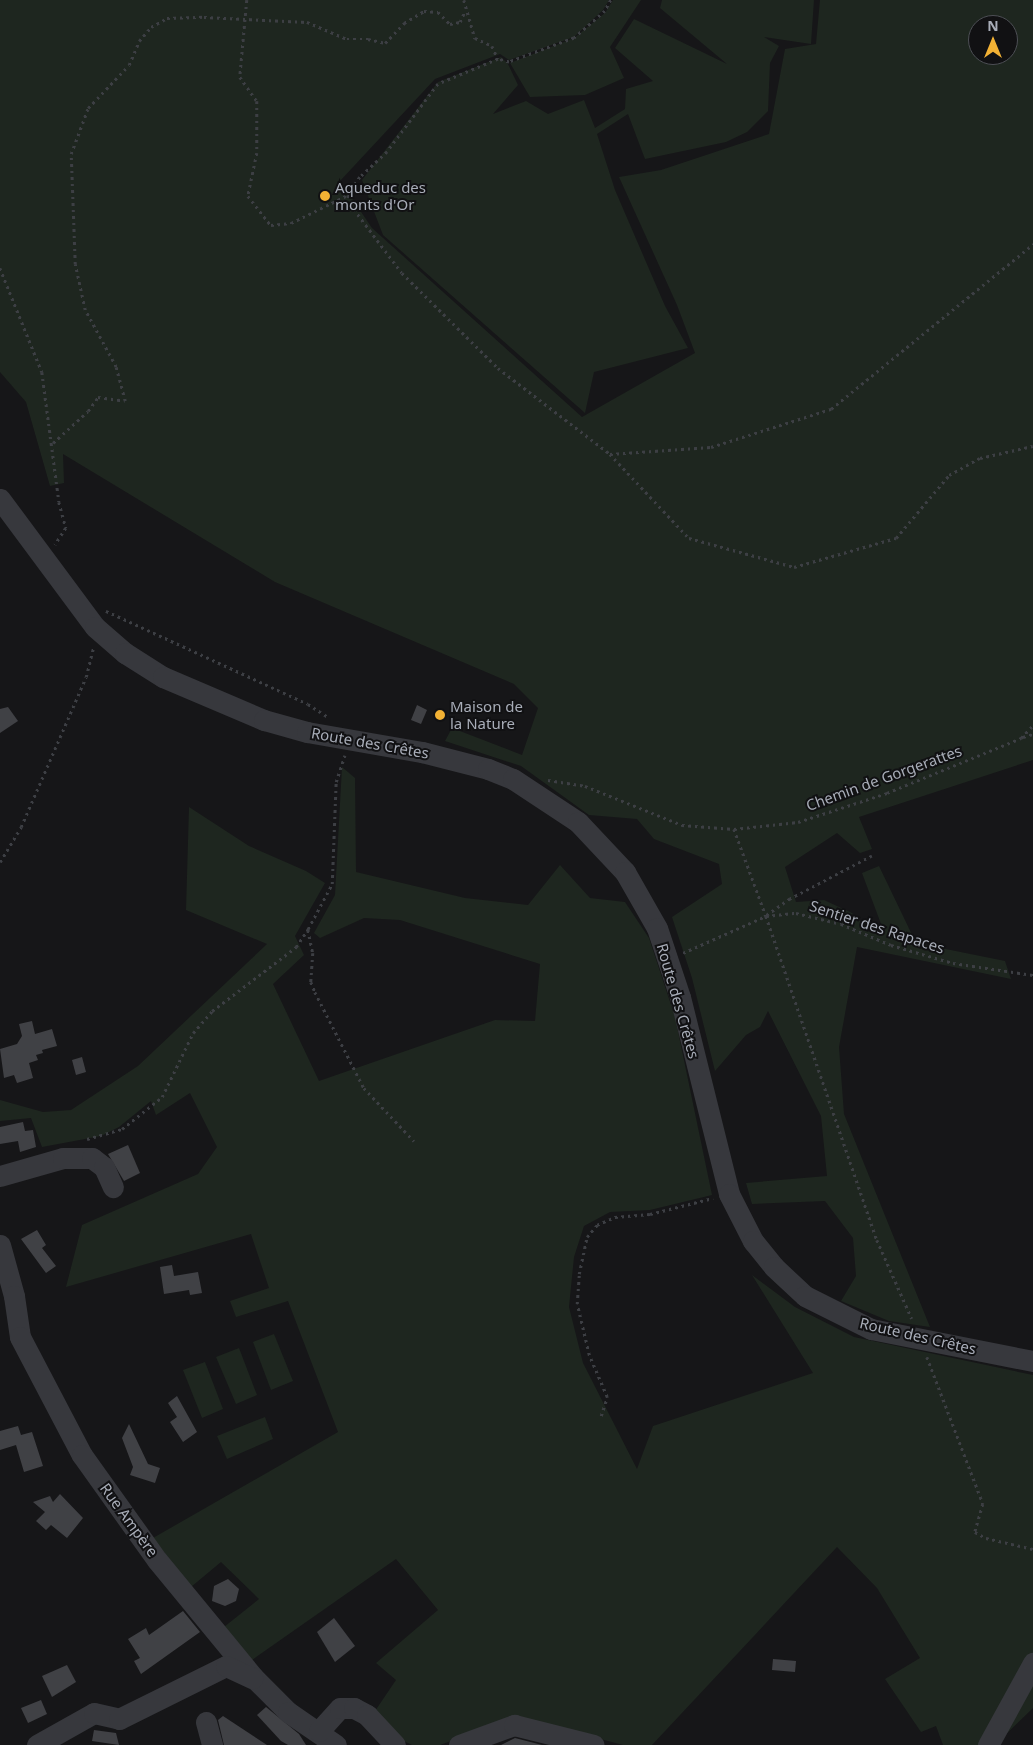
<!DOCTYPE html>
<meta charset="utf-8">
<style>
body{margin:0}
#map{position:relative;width:1033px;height:1745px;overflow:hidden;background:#161618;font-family:"Noto Sans",sans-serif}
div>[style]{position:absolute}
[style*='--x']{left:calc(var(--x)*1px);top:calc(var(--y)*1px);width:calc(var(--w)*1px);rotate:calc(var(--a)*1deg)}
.green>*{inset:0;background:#1e261f}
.building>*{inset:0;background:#404145}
.path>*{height:2.5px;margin-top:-1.25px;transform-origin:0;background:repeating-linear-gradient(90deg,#3d3f44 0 2.5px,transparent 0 6.5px)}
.minor>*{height:21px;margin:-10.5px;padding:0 10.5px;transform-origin:10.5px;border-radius:10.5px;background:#37383d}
.dots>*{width:14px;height:14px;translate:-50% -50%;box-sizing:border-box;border:2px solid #111113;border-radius:50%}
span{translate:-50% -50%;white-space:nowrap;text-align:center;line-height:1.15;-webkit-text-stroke:4px #111113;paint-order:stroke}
.poi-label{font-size:15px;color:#a8adb8}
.left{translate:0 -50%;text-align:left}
.street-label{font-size:15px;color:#a8adb8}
.north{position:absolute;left:968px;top:15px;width:50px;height:50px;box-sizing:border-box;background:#111113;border:1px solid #4d4f55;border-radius:50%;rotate:0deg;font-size:14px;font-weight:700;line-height:20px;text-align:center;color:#a8adb8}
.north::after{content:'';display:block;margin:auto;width:18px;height:22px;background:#f2b134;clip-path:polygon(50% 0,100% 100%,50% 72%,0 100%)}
</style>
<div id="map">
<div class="green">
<div style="clip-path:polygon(evenodd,0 0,609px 0,603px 10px,574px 37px,509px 60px,500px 54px,435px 79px,340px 181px,372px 228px,582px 417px,695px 353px,677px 305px,619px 177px,661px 170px,769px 134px,785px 49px,816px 44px,820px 0,1033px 0,1033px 760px,859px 817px,872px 849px,860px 853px,837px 833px,785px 867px,796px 902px,824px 900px,852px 913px,867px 928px,881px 924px,862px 873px,879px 866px,916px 943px,1005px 961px,1011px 979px,857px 947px,839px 1047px,844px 1114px,930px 1327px,889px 1321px,841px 1301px,856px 1276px,853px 1238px,825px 1201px,752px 1204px,746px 1183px,827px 1176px,821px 1116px,768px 1011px,760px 1027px,746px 1035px,715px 1071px,692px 978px,672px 917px,722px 884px,719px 864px,654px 839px,637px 819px,589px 815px,521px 766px,445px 741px,452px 728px,522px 755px,538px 708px,514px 684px,275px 582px,63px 454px,64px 483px,50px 486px,26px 402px,0 372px,0 0,978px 25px,1008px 25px,1008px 55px,978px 55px,978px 25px)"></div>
<div style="clip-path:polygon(613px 0,641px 0,610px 47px,624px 78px,585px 95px,530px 97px,510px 63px,574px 38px,605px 13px)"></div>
<div style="clip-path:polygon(662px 0,814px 0,811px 44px,764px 37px,779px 46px,770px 63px,768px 111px,747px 132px,726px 142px,645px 159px,628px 114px,597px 134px,615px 190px,665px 306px,688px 348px,594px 372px,585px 413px,383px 235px,362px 180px,438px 82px,501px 57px,508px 64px,518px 85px,493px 114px,526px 101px,548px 114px,584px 100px,595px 128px,625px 109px,626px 89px,653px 81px,615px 48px,634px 19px,727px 64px,660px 8px)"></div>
<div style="clip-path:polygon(342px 767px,355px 778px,356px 872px,465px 898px,528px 905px,560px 865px,590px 898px,625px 902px,649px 938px,675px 1017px,712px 1195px,650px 1210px,610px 1212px,584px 1226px,574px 1257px,569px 1307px,583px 1363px,637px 1469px,653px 1426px,813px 1373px,752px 1275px,795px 1307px,854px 1337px,1033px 1375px,1033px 1708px,995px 1745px,943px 1745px,936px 1726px,921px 1732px,885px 1679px,920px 1658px,877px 1588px,837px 1547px,652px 1745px,623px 1745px,518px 1717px,440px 1745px,412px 1745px,392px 1735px,375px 1711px,396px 1680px,376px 1663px,438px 1610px,396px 1559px,252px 1660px,224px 1627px,259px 1599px,221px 1562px,191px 1587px,153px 1538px,338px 1432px,288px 1301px,236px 1317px,230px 1301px,269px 1288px,251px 1234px,66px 1287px,82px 1225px,198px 1174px,217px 1147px,190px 1093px,156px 1115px,151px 1101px,119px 1127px,101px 1136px,42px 1147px,31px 1118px,0 1121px,0 1100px,43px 1112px,71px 1110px,138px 1066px,267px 944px,186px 910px,189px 807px,249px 846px,306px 871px,325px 883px,295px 936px,304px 955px,273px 984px,319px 1081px,495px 1020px,535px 1021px,540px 964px,400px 920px,364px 918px,320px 938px,314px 933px,335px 895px)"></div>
<div style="clip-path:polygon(274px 1334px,293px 1381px,271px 1390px,253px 1342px)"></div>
<div style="clip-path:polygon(239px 1348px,257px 1395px,236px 1404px,216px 1357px)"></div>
<div style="clip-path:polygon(205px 1362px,223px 1409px,202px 1418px,183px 1370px)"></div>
<div style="clip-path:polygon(265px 1417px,273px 1439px,227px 1459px,217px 1436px)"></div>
</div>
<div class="building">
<div style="clip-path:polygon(417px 705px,427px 710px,421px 724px,411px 720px)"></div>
<div style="clip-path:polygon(8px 707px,18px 721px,0 733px,0 709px)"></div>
<div style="clip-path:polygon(32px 1021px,35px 1034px,52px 1029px,57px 1046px,42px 1050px,43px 1053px,36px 1055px,38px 1060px,29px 1063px,33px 1078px,17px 1083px,14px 1075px,4px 1078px,0 1049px,17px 1044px,22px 1036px,19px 1024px)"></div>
<div style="clip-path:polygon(82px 1057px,86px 1072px,76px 1075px,72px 1060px)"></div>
<div style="clip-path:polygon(23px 1122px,25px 1131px,33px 1130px,36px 1147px,20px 1152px,18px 1141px,0 1144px,0 1127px)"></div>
<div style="clip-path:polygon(128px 1145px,140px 1173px,124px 1181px,108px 1154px)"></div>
<div style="clip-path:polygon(37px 1230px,46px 1245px,42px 1248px,56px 1266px,46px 1273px,21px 1239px)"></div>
<div style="clip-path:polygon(172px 1265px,174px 1276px,198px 1272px,202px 1293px,190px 1295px,189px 1290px,164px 1294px,160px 1267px)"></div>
<div style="clip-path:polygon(177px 1396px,197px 1432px,183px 1442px,170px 1422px,177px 1417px,168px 1403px)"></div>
<div style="clip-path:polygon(129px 1424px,148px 1464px,160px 1468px,155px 1483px,130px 1475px,133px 1467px,122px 1438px)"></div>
<div style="clip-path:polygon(18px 1426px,21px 1435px,32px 1432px,43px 1466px,24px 1472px,16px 1445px,0 1450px,0 1431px)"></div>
<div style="clip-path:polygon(60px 1494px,83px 1518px,67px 1538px,51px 1525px,46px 1530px,36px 1521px,45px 1512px,33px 1502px,50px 1496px,53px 1502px)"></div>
<div style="clip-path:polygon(228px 1579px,239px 1589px,236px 1601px,225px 1606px,212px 1601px,214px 1586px)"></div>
<div style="clip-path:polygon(183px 1611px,200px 1632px,141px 1674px,134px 1661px,140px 1658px,128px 1639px,146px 1628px,149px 1635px)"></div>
<div style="clip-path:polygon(334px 1618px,355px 1646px,335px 1662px,317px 1632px)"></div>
<div style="clip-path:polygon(773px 1659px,796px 1661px,795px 1672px,772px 1670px)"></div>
<div style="clip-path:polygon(67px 1665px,76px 1682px,52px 1697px,42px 1676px)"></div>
<div style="clip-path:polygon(41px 1700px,47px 1714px,28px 1723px,21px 1708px)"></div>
<div style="clip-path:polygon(266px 1707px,299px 1734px,306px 1745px,288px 1745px,281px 1741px,257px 1715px)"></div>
<div style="clip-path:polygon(223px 1716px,267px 1745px,224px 1745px,218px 1720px)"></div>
<div style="clip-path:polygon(94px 1730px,116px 1733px,119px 1745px,92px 1741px)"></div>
<div style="clip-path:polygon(515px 1738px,542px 1745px,501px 1745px)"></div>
</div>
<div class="path">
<div style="--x:247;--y:0;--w:77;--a:95.2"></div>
<div style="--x:240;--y:77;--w:29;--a:55"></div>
<div style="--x:257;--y:101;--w:52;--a:90"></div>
<div style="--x:257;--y:153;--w:44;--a:101.8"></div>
<div style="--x:248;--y:196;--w:37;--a:52"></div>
<div style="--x:271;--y:225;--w:20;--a:-6"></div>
<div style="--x:291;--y:223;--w:64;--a:-26.2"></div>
<div style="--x:464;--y:0;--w:40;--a:74"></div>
<div style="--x:475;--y:38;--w:19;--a:25"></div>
<div style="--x:492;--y:46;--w:14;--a:65"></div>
<div style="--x:611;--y:0;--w:13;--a:119"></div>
<div style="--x:605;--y:11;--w:41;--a:138.9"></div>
<div style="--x:574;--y:38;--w:69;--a:159.7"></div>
<div style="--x:509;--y:62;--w:11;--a:-165"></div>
<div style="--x:498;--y:59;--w:65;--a:157.4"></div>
<div style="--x:438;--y:84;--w:85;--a:126.9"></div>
<div style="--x:387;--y:152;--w:37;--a:137"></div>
<div style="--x:360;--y:177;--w:22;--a:124"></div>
<div style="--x:348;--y:195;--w:9;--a:77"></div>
<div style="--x:350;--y:204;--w:86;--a:53"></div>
<div style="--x:402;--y:273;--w:135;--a:44.7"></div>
<div style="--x:498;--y:368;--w:141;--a:37.5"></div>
<div style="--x:610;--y:454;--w:115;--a:46.8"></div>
<div style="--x:689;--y:538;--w:109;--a:15.4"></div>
<div style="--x:794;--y:567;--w:106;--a:-15.9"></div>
<div style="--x:896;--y:538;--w:82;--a:-49.9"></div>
<div style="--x:949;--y:475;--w:35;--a:-29"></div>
<div style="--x:980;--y:458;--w:54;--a:-12.8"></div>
<div style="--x:0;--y:268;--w:112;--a:68"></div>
<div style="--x:42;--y:372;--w:131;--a:82.5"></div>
<div style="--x:59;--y:502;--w:27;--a:75"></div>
<div style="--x:66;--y:528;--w:20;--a:123"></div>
<div style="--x:53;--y:443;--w:47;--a:-42.4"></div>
<div style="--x:88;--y:411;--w:17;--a:-54"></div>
<div style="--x:98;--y:397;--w:27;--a:8"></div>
<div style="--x:125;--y:401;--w:35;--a:-105"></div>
<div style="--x:116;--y:367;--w:65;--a:-118.5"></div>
<div style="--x:85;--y:310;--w:47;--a:-102.3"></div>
<div style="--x:75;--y:264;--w:110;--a:-92.1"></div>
<div style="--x:71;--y:154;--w:49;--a:-69.7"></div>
<div style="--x:88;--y:108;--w:59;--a:-46.4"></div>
<div style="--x:129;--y:65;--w:26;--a:-67"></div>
<div style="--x:139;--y:41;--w:18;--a:-49"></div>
<div style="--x:151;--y:27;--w:18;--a:-29"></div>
<div style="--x:167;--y:18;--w:37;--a:-2"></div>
<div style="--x:204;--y:17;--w:103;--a:2.8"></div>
<div style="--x:307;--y:22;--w:43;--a:23"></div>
<div style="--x:347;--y:39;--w:21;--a:0"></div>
<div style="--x:368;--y:39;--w:17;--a:13"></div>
<div style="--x:385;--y:43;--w:28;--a:-46"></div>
<div style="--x:404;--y:23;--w:23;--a:-31"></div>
<div style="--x:424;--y:11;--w:14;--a:4"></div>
<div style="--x:438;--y:12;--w:17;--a:45"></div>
<div style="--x:450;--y:24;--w:10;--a:-11"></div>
<div style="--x:460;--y:22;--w:12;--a:-66"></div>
<div style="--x:610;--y:454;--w:101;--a:-4"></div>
<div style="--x:711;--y:447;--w:126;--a:-17.6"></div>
<div style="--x:831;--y:409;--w:261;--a:-39.2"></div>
<div style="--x:106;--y:611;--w:222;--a:24.7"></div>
<div style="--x:308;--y:704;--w:24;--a:33"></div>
<div style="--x:1023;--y:737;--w:10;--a:-17"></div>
<div style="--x:548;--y:780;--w:37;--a:9"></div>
<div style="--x:585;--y:786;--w:105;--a:21.9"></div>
<div style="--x:682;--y:825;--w:52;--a:4.4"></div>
<div style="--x:734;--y:829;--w:93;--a:69.8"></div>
<div style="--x:766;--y:916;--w:30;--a:-6"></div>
<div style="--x:796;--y:913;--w:46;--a:13.7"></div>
<div style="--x:841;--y:924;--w:54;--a:22.8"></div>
<div style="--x:891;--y:945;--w:65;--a:16.2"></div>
<div style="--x:953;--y:963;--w:81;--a:8.5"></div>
<div style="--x:734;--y:829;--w:64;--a:-6.2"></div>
<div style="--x:798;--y:822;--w:94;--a:-18"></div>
<div style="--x:887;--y:793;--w:145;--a:-22.3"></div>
<div style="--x:1021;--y:738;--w:18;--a:-47"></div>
<div style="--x:872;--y:856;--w:93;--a:152.3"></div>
<div style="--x:790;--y:899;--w:29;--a:145"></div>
<div style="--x:766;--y:916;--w:342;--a:71.1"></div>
<div style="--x:877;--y:1240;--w:86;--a:66.1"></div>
<div style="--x:0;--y:862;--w:41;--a:-59"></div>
<div style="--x:21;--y:827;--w:163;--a:-66.6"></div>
<div style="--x:86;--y:677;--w:30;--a:-76"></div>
<div style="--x:308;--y:930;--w:24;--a:78"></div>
<div style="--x:313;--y:953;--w:29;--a:94"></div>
<div style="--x:311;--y:982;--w:11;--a:68"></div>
<div style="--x:315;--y:992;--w:108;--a:63"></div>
<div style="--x:364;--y:1088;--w:73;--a:46.7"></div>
<div style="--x:683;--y:953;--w:91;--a:-24"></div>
<div style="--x:87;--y:1139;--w:36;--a:-16"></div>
<div style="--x:122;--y:1129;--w:51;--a:-38.7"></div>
<div style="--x:162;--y:1097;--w:71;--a:-64.2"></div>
<div style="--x:193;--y:1033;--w:29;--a:-49"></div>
<div style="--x:212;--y:1011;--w:106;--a:-37.3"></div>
<div style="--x:296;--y:947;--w:22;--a:-56"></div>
<div style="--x:308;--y:929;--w:51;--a:-61.9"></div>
<div style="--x:332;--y:884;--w:102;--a:-87.8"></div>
<div style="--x:336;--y:782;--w:28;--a:-72"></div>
<div style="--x:927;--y:1357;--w:157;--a:69.1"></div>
<div style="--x:983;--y:1504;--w:29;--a:106"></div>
<div style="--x:975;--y:1532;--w:13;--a:29"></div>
<div style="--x:986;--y:1538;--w:48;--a:13.2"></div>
<div style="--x:601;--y:1416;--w:20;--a:-72"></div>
<div style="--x:607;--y:1397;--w:46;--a:-113.2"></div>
<div style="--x:589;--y:1355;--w:52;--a:-103.2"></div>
<div style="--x:577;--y:1304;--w:30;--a:-86"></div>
<div style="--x:579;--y:1274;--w:38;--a:-78"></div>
<div style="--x:587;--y:1237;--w:16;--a:-50"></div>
<div style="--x:597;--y:1225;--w:20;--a:-24"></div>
<div style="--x:615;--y:1217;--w:35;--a:-5"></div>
<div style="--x:650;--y:1214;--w:65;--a:-14.3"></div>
</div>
<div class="minor">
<div style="--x:0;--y:499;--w:159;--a:53.4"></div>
<div style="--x:95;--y:627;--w:40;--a:41"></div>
<div style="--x:125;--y:653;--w:45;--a:32.3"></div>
<div style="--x:163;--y:677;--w:110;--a:23.1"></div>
<div style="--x:264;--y:720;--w:45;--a:15.6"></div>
<div style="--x:307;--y:732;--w:117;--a:9.9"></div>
<div style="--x:422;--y:752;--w:68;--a:14.4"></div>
<div style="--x:488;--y:769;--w:27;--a:22"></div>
<div style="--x:513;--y:779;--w:78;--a:33.5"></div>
<div style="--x:578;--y:822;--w:69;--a:46.8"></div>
<div style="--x:625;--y:872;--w:64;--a:60.3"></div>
<div style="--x:657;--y:928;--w:73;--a:71.6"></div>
<div style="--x:680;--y:997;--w:203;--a:76"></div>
<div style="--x:729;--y:1194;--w:53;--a:62.9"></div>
<div style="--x:753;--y:1241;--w:33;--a:51"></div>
<div style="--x:774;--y:1267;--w:42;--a:43.1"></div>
<div style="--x:805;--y:1296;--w:74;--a:26.6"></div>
<div style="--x:871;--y:1329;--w:165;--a:11.2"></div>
<div style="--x:0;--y:1176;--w:66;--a:-15.9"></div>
<div style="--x:63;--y:1158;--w:29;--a:0"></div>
<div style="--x:92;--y:1158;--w:15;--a:37"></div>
<div style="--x:104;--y:1167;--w:22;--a:66"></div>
<div style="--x:0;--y:1245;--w:53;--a:74.6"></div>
<div style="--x:14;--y:1296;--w:41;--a:81.7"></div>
<div style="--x:20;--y:1337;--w:133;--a:62.3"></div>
<div style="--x:82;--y:1455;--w:129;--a:54.5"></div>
<div style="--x:157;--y:1560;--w:151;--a:50.6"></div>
<div style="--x:253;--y:1677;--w:49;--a:45"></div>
<div style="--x:288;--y:1712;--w:58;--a:34.5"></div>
<div style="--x:206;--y:1722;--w:24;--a:75"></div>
<div style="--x:319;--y:1731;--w:31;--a:-48"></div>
<div style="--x:340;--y:1708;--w:14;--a:0"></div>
<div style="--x:354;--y:1708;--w:15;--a:28"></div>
<div style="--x:367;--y:1715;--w:41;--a:47"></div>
<div style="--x:37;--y:1745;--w:65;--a:-29.3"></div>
<div style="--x:94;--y:1713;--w:26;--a:13"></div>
<div style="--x:119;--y:1719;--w:119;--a:-26.4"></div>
<div style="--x:226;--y:1666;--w:29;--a:25"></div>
<div style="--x:459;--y:1745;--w:59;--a:-20"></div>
<div style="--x:514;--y:1725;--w:82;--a:14"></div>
<div style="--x:988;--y:1745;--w:94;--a:-61.2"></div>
</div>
<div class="dots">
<div style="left:325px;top:196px;background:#f2b134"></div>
<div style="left:440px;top:715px;background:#f2b134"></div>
</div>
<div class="poi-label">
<span class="left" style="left:335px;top:196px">Aqueduc des<br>monts d'Or</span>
<span class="left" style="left:450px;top:715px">Maison de<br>la Nature</span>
</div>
<div class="street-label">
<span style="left:370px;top:743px;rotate:10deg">Route des Crêtes</span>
<span style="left:884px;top:778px;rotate:-20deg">Chemin de Gorgerattes</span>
<span style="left:877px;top:927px;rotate:18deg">Sentier des Rapaces</span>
<span style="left:678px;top:1001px;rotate:74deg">Route des Crêtes</span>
<span style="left:918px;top:1336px;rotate:13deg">Route des Crêtes</span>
<span style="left:129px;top:1520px;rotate:54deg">Rue Ampère</span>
</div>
<div class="north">N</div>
</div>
